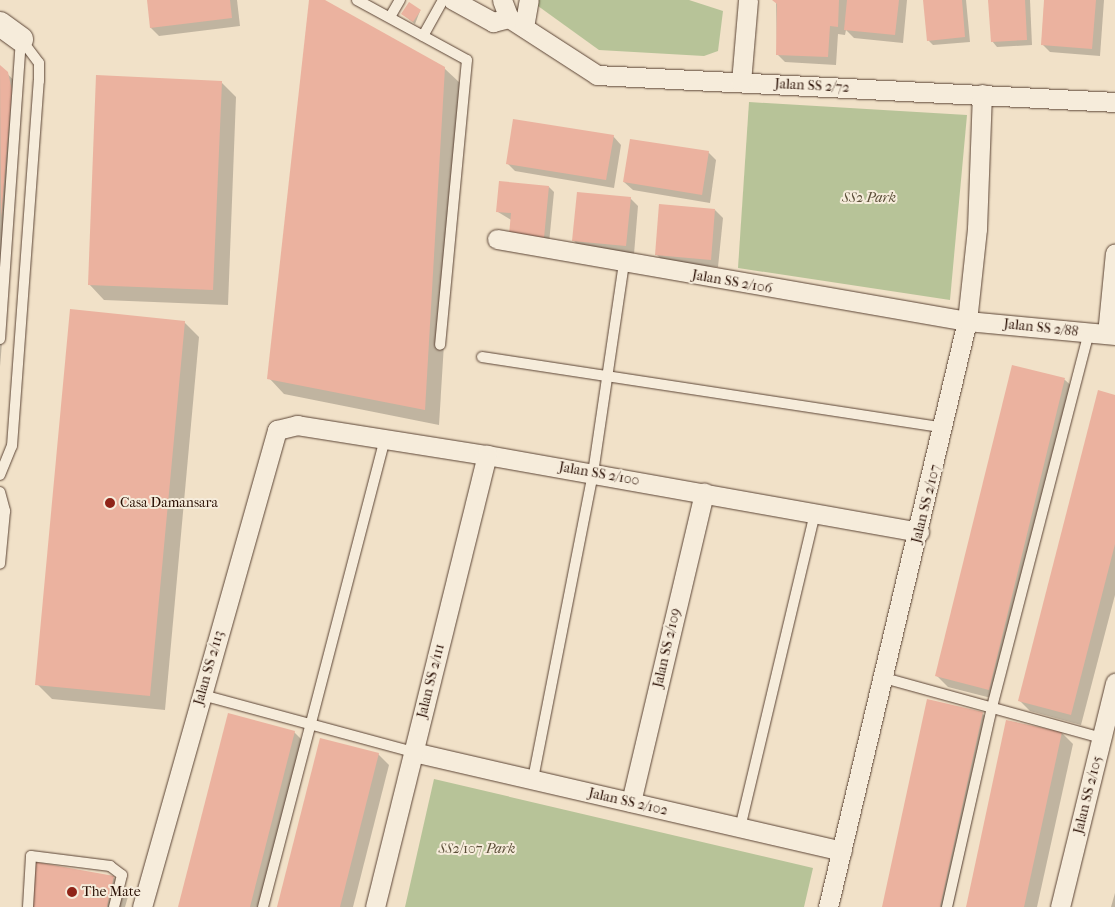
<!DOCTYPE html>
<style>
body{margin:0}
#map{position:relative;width:1115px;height:907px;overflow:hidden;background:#f1e1c8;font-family:"IM FELL French Canon",serif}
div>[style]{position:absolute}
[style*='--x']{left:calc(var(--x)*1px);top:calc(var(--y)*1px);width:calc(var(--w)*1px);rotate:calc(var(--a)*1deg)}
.green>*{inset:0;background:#b7c398}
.shadow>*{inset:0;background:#0003}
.building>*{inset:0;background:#ebb29f}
.roads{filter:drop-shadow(0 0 1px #5b4435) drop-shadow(0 0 1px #5b4435)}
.service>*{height:10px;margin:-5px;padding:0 5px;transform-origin:5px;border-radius:5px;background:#f6ecdb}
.minor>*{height:19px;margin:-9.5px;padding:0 9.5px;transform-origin:9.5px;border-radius:9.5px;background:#f6ecdb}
.tertiary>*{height:24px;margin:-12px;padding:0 12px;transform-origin:12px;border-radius:12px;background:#f6ecdb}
.dots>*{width:14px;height:14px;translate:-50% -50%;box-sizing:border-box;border:2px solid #f6ecdb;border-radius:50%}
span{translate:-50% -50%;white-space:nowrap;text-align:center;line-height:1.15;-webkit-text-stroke:4px #f6ecdb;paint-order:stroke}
.street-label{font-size:14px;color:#290f04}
.park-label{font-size:14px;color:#5b4e38;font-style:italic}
.poi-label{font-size:14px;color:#290f04}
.left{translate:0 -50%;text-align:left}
</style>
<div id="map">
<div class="green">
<div style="clip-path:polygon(539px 0,689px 0,723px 11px,718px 51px,704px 56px,599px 50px,538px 6px)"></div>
<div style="clip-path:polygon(749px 102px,967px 115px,950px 300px,738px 268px)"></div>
<div style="clip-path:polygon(434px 779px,813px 868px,804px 907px,405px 907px)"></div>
</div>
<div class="shadow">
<div style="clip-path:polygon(148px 0,237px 0,240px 26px,159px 36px,151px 28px)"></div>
<div style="clip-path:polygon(311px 0,323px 0,444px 68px,460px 83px,439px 425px,284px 394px,269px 378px)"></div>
<div style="clip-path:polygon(776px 0,907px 0,903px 43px,854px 38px,846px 30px,845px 35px,838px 34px,836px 65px,785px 62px,777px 54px)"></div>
<div style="clip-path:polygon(924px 0,966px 0,970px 42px,933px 45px,928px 40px)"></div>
<div style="clip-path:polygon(990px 0,1030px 0,1032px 45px,997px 47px,992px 41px)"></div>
<div style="clip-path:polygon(1045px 0,1104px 0,1100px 56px,1050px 52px,1042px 44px)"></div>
<div style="clip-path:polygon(420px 11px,415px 24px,405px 16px)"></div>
<div style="clip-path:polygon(0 67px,18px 84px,22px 102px,0 367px)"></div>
<div style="clip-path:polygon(221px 82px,236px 97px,228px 305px,104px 300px,89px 284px)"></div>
<div style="clip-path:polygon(613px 136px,621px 145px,614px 188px,515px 171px,507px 163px)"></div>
<div style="clip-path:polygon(708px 152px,716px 160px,710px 203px,633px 190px,624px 182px)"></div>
<div style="clip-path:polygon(549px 187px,554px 192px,549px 243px,498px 212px)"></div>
<div style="clip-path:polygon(630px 198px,638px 206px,634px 254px,582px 249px,574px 241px)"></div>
<div style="clip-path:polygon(715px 210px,723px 218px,718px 267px,664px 262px,656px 254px)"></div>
<div style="clip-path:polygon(184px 322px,199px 337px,165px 710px,52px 699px,37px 684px)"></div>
<div style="clip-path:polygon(1013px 366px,1065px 380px,1076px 390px,999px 700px,948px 687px,937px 676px)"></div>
<div style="clip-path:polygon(1115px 396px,1115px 595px,1081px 725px,1030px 711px,1019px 700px)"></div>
<div style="clip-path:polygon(982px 713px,993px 724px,953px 907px,883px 907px)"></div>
<div style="clip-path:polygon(1007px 721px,1062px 733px,1073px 744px,1037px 907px,967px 907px)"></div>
<div style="clip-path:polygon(294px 732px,305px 743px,263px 907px,179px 907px)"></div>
<div style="clip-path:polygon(378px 754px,389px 765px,353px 907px,278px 907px)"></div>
<div style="clip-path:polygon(37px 863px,114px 878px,129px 893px,125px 907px,33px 907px)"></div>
<div style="clip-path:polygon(1115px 893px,1115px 907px,1111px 907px)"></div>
</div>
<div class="building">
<div style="clip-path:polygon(147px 0,230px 0,232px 18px,150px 28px)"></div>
<div style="clip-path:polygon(309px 0,325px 0,445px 67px,425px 410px,267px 379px)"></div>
<div style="clip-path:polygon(772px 0,839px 0,838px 27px,830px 26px,828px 57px,776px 55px,777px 4px)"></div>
<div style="clip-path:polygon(847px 0,899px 0,895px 35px,844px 30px)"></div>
<div style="clip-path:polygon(923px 0,962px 0,965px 37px,927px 41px)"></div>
<div style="clip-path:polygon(988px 0,1025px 0,1027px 40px,991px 42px)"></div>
<div style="clip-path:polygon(1044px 0,1096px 0,1092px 49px,1041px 45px)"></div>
<div style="clip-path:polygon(409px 2px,421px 10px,413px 22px,401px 14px)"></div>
<div style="clip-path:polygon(0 65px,8px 72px,12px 91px,1px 218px)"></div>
<div style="clip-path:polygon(96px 75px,222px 81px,213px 290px,88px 285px)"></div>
<div style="clip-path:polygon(513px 119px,614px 135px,606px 180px,506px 164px)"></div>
<div style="clip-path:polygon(630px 139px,709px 151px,702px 195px,623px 182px)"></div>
<div style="clip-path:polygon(499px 181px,549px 186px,544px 238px,509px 235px,511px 213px,496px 212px)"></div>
<div style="clip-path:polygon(577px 192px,631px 197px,626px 246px,572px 241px)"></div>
<div style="clip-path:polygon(659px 204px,715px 209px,711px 260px,655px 255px)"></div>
<div style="clip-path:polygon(70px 309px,185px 321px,150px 696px,35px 685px)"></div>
<div style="clip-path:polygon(1012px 365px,1065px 378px,989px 690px,935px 676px)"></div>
<div style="clip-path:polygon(1098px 390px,1115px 395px,1115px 544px,1071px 715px,1018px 701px)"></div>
<div style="clip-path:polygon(927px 699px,983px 712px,940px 907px,882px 907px)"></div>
<div style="clip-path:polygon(228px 713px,295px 731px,250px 907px,178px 907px)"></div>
<div style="clip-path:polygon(1006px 720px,1062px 732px,1024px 907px,966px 907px)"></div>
<div style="clip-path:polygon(320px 738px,379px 753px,340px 907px,277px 907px)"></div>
<div style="clip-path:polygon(36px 862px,114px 876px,107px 907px,32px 907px)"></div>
</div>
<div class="roads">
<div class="service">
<div style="--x:357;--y:0;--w:125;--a:28.6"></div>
<div style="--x:467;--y:60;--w:286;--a:95.4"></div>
<div style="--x:390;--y:17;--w:20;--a:-60"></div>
<div style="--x:423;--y:36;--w:41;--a:-60.9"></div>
<div style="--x:0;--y:339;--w:301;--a:-86"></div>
<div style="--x:482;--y:357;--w:467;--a:8.7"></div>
<div style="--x:0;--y:475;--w:31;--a:-68"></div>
<div style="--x:12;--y:446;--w:366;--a:-85.8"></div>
<div style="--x:39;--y:81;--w:18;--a:-90"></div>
<div style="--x:39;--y:63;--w:30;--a:-127"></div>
<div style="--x:0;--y:492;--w:20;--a:75"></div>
<div style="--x:5;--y:511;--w:53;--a:95.4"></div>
<div style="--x:884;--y:678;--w:226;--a:15.4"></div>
<div style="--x:202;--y:695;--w:219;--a:15.1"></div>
<div style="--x:533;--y:779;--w:312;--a:-78.9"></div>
<div style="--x:593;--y:473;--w:213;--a:-81.6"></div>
<div style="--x:740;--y:828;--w:324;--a:-76.6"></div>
<div style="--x:28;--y:907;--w:51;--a:-86.6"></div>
<div style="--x:31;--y:856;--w:80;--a:7.2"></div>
<div style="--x:110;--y:866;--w:15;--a:37"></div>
<div style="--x:122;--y:875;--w:33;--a:104"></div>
<div style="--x:263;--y:907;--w:484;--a:-75.4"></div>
<div style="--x:947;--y:907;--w:205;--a:-77.3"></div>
<div style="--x:992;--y:707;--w:386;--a:-75.5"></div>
</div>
<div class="minor">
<div style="--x:453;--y:0;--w:46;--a:28.8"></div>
<div style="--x:493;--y:22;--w:16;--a:-14"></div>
<div style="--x:509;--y:18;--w:105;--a:32.9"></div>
<div style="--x:597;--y:75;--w:519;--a:2.98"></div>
<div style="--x:502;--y:0;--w:19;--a:69"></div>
<div style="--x:524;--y:27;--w:27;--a:-80"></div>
<div style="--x:741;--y:82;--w:82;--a:-85.1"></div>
<div style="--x:497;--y:239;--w:477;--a:9.9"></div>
<div style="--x:967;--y:321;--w:149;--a:5.4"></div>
<div style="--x:1107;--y:334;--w:81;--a:-84.4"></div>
<div style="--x:413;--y:752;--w:440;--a:13"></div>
<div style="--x:631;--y:802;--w:318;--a:-76.7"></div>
<div style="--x:142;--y:907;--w:496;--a:-74.2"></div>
<div style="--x:277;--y:430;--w:21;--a:-14"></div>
<div style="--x:297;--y:425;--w:192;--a:9"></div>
<div style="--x:487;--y:455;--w:439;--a:10.1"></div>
<div style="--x:375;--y:907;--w:466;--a:-76.1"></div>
<div style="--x:828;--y:907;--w:602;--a:-76.66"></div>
<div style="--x:967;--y:321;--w:93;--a:-83.8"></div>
<div style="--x:977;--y:229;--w:135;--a:-87.9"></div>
<div style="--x:1060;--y:907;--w:231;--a:-76.2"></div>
</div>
<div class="tertiary">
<div style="--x:0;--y:24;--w:26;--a:36"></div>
</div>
</div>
<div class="dots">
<div style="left:110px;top:503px;background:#8f2418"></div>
<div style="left:72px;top:892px;background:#8f2418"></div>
</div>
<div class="street-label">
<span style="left:812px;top:86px;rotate:3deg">Jalan SS 2/72</span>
<span style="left:732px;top:282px;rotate:10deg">Jalan SS 2/106</span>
<span style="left:1041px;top:328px;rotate:6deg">Jalan SS 2/88</span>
<span style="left:599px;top:474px;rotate:10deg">Jalan SS 2/100</span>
<span style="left:926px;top:504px;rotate:-76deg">Jalan SS 2/107</span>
<span style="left:667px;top:648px;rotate:-77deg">Jalan SS 2/109</span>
<span style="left:209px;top:668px;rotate:-74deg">Jalan SS 2/113</span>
<span style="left:431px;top:681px;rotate:-76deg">Jalan SS 2/111</span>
<span style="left:1088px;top:795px;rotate:-76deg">Jalan SS 2/105</span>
<span style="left:628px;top:802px;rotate:13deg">Jalan SS 2/102</span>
</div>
<div class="park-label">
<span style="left:869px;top:198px">SS2 Park</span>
<span style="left:477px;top:849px">SS2/107 Park</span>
</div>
<div class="poi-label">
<span class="left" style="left:120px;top:503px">Casa Damansara</span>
<span class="left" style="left:82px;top:892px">The Mate</span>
</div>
</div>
